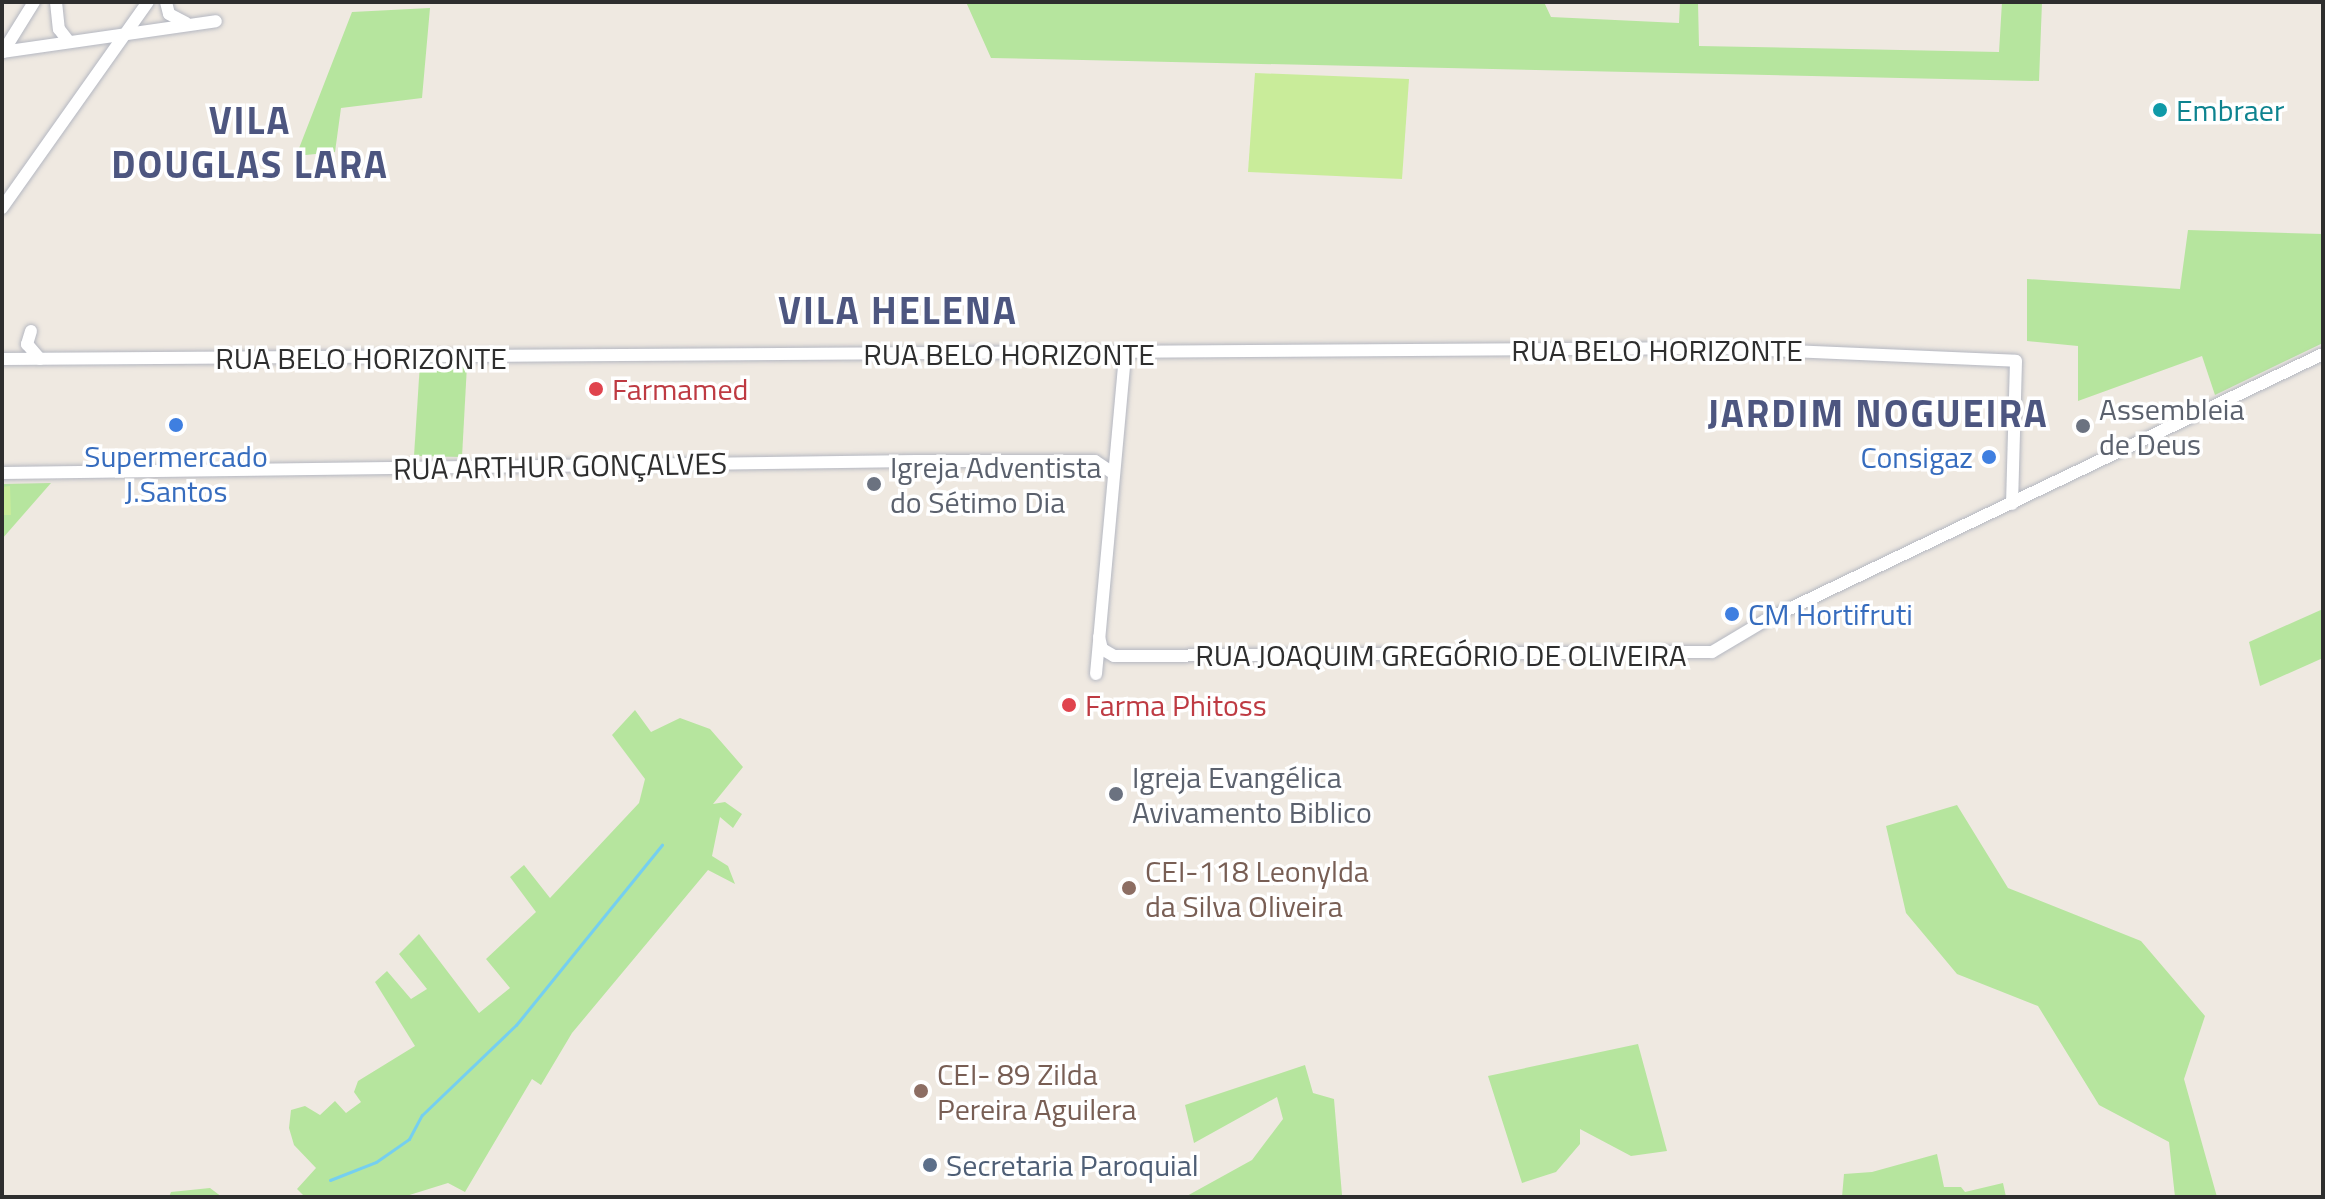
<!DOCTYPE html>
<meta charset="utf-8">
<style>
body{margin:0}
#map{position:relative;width:2325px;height:1199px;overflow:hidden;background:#efe9e1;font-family:"Titillium Web",sans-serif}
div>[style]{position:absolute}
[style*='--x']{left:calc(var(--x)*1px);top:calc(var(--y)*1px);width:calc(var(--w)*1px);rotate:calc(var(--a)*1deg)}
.green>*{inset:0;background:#b6e59e}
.pitch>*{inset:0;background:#c9ec9a}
.stream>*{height:3px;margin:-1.5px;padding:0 1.5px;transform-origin:1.5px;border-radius:1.5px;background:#75cff0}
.roads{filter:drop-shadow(0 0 2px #b4b7c1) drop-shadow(0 0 2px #b4b7c1)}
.minor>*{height:12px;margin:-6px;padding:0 6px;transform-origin:6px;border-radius:6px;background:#fff}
.dots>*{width:22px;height:22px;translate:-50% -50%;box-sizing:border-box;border:4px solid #fff;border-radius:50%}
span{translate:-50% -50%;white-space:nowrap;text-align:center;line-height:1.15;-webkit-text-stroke:7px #fff;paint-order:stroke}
.culture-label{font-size:30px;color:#0d838f}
.left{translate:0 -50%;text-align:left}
.street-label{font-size:30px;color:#2e2e2e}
.health-label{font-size:30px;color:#be3a42}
.worship-label{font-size:30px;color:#5b616d}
.shop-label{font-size:30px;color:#366cbe}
.right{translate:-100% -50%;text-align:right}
.education-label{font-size:30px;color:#785e54}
.service-label{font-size:30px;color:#4e5e75}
.district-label{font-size:38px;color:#4d5680;font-weight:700;letter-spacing:2px}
.frame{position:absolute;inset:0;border:4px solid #2e2e2e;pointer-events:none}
</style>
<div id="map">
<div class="green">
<div style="clip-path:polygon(966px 2px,1544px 2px,1551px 17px,1679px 23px,1680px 2px,1698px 2px,1699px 46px,1999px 52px,2002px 2px,2042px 2px,2039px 81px,991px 58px)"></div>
<div style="clip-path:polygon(430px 8px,422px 98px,341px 108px,335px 152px,296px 156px,352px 12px)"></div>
<div style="clip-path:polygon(2188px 230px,2323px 234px,2323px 343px,2215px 395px,2202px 356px,2078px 401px,2078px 346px,2027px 341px,2027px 279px,2180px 289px)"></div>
<div style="clip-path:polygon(420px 363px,467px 365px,462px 457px,414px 456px)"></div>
<div style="clip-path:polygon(51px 483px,2px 539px,2px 484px)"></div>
<div style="clip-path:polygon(2323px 609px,2323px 658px,2260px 686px,2249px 642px)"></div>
<div style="clip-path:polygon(635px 710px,651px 732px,680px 718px,710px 729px,743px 767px,713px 804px,725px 802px,742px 814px,733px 828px,720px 817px,712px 856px,728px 866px,735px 884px,708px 870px,572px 1033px,541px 1085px,532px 1079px,465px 1192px,448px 1183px,403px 1197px,305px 1197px,297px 1189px,316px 1168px,294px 1145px,289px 1128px,291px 1110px,305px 1106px,320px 1115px,335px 1101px,346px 1113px,361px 1102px,354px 1092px,358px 1081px,415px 1046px,375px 982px,387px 971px,411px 999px,427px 989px,399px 954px,419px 934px,479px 1013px,510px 988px,486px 959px,536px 912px,510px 877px,524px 865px,550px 898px,639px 803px,645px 779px,612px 735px)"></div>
<div style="clip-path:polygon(1957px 805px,2008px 888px,2141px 941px,2205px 1016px,2184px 1079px,2217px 1197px,2175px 1197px,2169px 1142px,2099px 1105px,2038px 1006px,1957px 974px,1906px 913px,1886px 826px)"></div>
<div style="clip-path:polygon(1638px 1044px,1667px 1151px,1631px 1156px,1580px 1129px,1580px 1144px,1556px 1172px,1522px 1183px,1488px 1076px)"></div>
<div style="clip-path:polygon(1305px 1065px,1313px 1093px,1334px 1099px,1342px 1195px,1348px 1197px,1185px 1197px,1252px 1160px,1283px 1119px,1277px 1097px,1194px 1143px,1185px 1105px)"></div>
<div style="clip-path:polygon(1937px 1154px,1944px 1187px,1961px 1187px,1965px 1192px,2003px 1183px,2006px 1197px,1842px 1197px,1844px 1174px,1872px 1172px)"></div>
<div style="clip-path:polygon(210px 1188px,222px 1197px,169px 1197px,171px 1192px)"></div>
</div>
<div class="pitch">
<div style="clip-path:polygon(1255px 73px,1409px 79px,1402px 179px,1248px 172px)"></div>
<div style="clip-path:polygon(10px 486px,11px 515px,2px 515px,2px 487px)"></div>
</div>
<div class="stream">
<div style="--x:330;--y:1180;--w:49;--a:-21.4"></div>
<div style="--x:376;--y:1162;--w:40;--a:-34.9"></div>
<div style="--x:409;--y:1139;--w:27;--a:-62"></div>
<div style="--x:422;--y:1115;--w:130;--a:-43.8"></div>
<div style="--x:516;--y:1025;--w:232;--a:-51"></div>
</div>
<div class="roads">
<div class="minor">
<div style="--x:56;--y:2;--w:27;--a:84"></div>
<div style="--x:59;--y:29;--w:16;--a:52"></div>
<div style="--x:166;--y:2;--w:12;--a:76"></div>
<div style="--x:169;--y:14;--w:19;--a:28"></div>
<div style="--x:2;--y:52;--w:216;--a:-8.2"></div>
<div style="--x:3;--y:52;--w:59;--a:-58.2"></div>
<div style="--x:2;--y:208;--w:252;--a:-54.7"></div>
<div style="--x:31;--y:331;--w:14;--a:107"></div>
<div style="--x:27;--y:344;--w:20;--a:49"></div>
<div style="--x:2;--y:359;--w:1719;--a:-0.37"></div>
<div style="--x:1721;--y:348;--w:295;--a:2.5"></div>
<div style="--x:2016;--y:361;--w:143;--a:91.6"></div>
<div style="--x:2;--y:473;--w:914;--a:-0.75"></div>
<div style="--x:916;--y:461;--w:179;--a:0"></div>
<div style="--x:1095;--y:461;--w:22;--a:34"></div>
<div style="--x:1099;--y:637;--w:12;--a:76"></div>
<div style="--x:1102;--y:649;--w:14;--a:30"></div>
<div style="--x:1114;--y:656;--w:598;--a:-0.38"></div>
<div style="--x:1712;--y:652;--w:63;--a:-30.7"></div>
<div style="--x:1766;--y:620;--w:617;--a:-25.53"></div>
<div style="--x:1096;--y:674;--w:322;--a:-84.8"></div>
</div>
</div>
<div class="dots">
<div style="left:2160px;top:110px;background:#0f9aa8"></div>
<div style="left:596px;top:389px;background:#e0444e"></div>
<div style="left:176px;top:425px;background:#3f7fe0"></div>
<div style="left:2083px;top:426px;background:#6b7280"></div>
<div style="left:1989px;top:457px;background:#3f7fe0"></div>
<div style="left:874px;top:484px;background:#6b7280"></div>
<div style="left:1732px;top:614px;background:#3f7fe0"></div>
<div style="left:1069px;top:705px;background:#e0444e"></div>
<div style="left:1116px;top:794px;background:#6b7280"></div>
<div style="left:1129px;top:888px;background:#8d6e63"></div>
<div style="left:921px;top:1091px;background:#8d6e63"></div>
<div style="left:930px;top:1165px;background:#5c6f8a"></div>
</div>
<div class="culture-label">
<span class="left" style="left:2176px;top:110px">Embraer</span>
</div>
<div class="street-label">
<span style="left:1657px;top:350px">RUA BELO HORIZONTE</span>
<span style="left:1009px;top:354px">RUA BELO HORIZONTE</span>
<span style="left:361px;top:358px">RUA BELO HORIZONTE</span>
<span style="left:560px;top:466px;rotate:-1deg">RUA ARTHUR GONÇALVES</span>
<span style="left:1441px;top:655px">RUA JOAQUIM GREGÓRIO DE OLIVEIRA</span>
</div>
<div class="health-label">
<span class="left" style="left:612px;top:389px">Farmamed</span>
<span class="left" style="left:1085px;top:705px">Farma Phitoss</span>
</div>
<div class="worship-label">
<span class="left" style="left:2099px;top:426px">Assembleia<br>de Deus</span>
<span class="left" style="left:890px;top:484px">Igreja Adventista<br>do Sétimo Dia</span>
<span class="left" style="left:1132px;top:794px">Igreja Evangélica<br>Avivamento Biblico</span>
</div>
<div class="shop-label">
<span style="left:176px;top:473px">Supermercado<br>J.Santos</span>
<span class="right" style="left:1973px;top:457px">Consigaz</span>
<span class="left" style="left:1748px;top:614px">CM Hortifruti</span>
</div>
<div class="education-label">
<span class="left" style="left:1145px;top:888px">CEI-118 Leonylda<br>da Silva Oliveira</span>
<span class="left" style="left:937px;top:1091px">CEI- 89 Zilda<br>Pereira Aguilera</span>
</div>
<div class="service-label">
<span class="left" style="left:946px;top:1165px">Secretaria Paroquial</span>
</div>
<div class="district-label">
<span style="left:250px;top:143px">VILA<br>DOUGLAS LARA</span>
<span style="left:898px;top:311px">VILA HELENA</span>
<span style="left:1878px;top:414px">JARDIM NOGUEIRA</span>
</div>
<div class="frame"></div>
</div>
